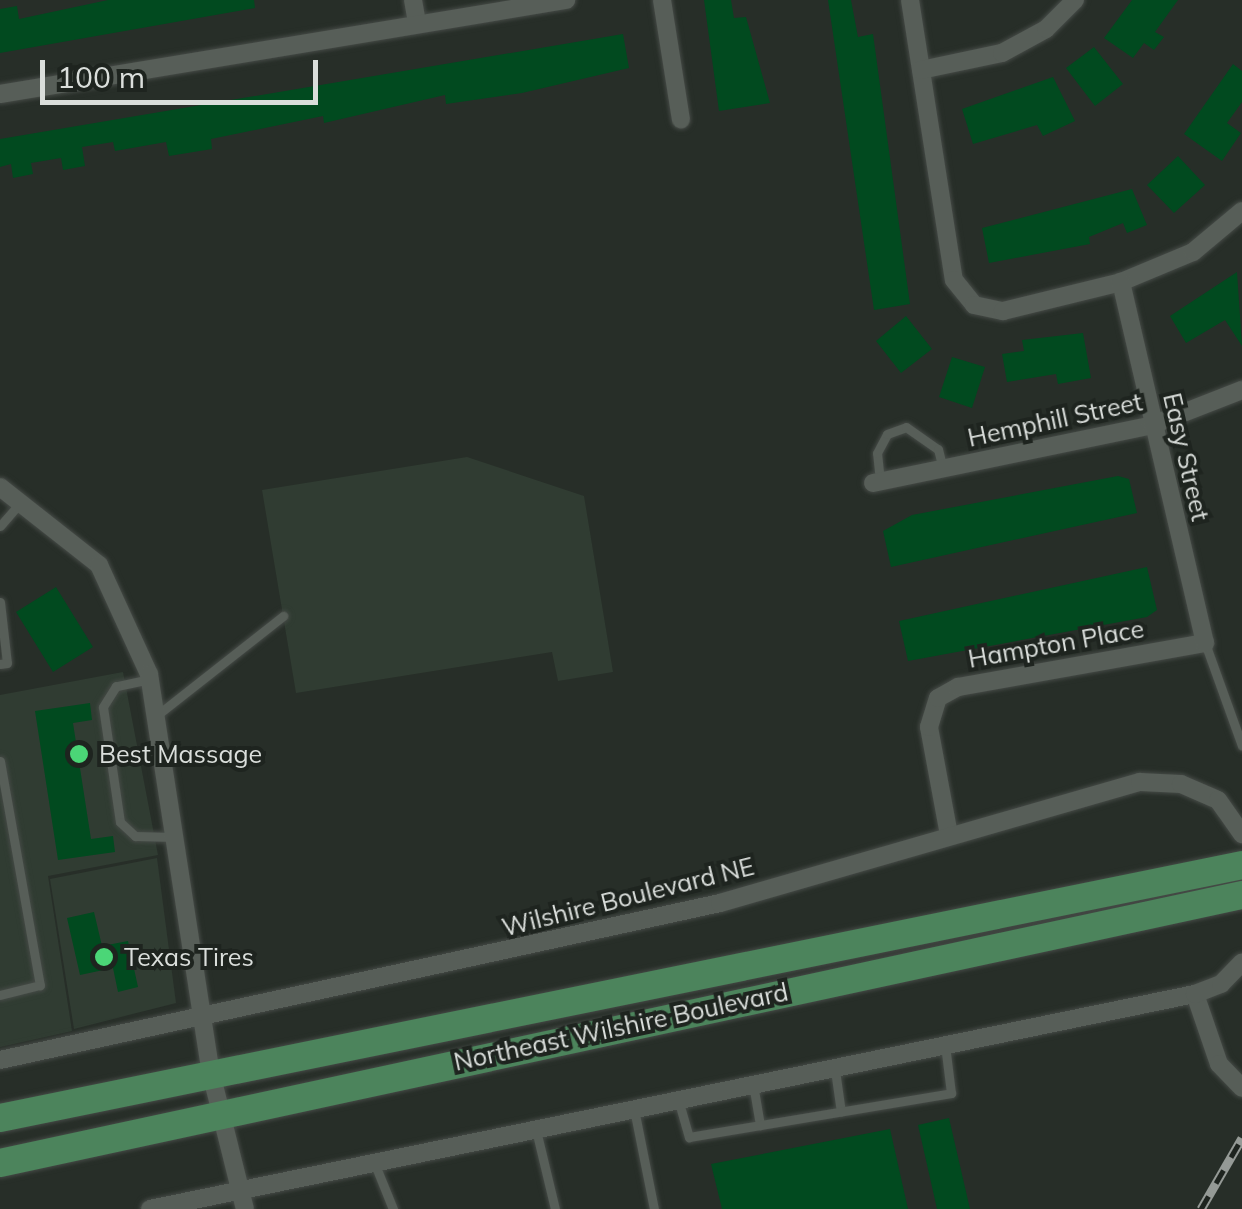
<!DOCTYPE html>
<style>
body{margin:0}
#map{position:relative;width:1242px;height:1209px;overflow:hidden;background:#272e28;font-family:Mulish,sans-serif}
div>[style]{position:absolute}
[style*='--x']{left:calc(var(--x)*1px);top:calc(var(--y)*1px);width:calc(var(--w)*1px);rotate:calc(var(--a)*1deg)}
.built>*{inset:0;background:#303c32}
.building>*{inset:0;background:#014a1f}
.roads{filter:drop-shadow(0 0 2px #454a46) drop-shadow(0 0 2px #454a46)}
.service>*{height:9px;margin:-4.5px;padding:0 4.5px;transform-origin:4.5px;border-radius:4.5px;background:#575e58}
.minor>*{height:18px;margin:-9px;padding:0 9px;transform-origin:9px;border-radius:9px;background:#575e58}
.primary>*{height:28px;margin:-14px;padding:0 14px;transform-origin:14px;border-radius:14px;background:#4c845c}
.rail>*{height:9px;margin-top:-4.5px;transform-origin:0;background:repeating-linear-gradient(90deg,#1e241f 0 15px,#959a96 0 30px);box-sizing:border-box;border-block:2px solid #959a96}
.dots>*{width:28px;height:28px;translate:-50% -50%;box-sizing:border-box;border:5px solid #1e241f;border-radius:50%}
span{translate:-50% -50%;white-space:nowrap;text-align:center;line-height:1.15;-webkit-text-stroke:8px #1e241f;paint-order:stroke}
.street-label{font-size:25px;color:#dadedb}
.poi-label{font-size:25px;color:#dadedb}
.left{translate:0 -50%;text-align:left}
.scale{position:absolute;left:40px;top:60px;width:278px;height:45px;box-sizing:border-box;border:5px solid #dadedb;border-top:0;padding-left:12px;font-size:30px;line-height:35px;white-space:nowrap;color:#dadedb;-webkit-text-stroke:8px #1e241f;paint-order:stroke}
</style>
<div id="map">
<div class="built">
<div style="clip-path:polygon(467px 457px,584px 496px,613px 672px,558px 681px,552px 652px,296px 693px,262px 490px)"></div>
<div style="clip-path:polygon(123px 672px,158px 855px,48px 876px,72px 1031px,0 1047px,0 695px)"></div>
<div style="clip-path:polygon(157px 858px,176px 1003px,74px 1029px,50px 879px)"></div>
</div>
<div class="building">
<div style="clip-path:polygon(108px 0,254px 0,255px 8px,0 53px,0 9px,17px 6px,19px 19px)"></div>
<div style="clip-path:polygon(704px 0,731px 0,734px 18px,746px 17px,770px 103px,719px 111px)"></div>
<div style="clip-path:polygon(828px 0,851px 0,858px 37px,873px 34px,910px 304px,874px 310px)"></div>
<div style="clip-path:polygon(1132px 0,1178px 0,1155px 32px,1164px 37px,1154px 50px,1144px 43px,1133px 58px,1104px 38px)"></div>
<div style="clip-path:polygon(623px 34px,629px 68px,522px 93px,446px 104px,445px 95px,324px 123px,323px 116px,211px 139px,212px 149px,169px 156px,166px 142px,115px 151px,113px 142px,82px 147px,85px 166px,63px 170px,61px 158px,31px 163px,33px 174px,13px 178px,11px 164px,0 167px,0 139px)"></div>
<div style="clip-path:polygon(1094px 47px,1123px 84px,1095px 106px,1066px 68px)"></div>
<div style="clip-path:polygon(1233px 64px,1242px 71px,1242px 102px,1227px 123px,1241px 133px,1222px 161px,1184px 134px)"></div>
<div style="clip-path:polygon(1053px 77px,1075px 121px,1043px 136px,1037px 125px,973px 144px,962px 109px)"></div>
<div style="clip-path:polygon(1178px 156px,1205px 185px,1174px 213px,1147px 185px)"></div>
<div style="clip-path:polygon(1132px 189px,1147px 225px,1127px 233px,1123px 223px,1089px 237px,1090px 244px,989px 263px,982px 228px)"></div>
<div style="clip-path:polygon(1237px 272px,1242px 346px,1225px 320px,1186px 343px,1170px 316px)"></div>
<div style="clip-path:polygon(906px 316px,932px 349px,901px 373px,876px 341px)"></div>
<div style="clip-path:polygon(1083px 333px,1091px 378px,1058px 384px,1056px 374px,1007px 382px,1002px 354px,1024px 351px,1022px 340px)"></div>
<div style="clip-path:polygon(952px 357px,985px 367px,972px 408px,939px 397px)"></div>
<div style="clip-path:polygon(1118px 476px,1129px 479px,1137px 513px,891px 567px,883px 531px,912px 515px)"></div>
<div style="clip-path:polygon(1147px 567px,1157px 610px,1147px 617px,908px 661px,899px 621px)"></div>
<div style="clip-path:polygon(56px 587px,93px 647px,53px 672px,16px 612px)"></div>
<div style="clip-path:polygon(90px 703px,92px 720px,73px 723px,91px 839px,113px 836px,115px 852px,58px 860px,35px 711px)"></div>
<div style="clip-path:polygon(94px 912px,102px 946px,128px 941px,138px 987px,118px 992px,113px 968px,80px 975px,67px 918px)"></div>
<div style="clip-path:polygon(949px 1118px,970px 1209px,937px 1209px,918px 1125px)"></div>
<div style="clip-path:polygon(890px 1129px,908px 1209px,722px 1209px,711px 1164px)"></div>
</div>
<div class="roads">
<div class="service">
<div style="--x:880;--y:481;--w:28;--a:-96"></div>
<div style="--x:877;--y:453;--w:21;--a:-62"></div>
<div style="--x:887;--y:434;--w:20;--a:-20"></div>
<div style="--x:906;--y:427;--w:39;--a:35"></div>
<div style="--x:938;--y:449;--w:21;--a:76"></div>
<div style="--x:0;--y:526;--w:30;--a:-49"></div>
<div style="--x:0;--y:602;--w:61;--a:83.5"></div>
<div style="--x:7;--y:663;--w:7;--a:172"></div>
<div style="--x:1205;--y:643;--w:109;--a:70.2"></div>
<div style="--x:150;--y:679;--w:35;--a:168"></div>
<div style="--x:116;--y:686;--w:25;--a:122"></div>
<div style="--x:103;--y:707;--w:116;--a:81.6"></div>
<div style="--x:120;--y:822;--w:21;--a:43"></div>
<div style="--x:135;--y:836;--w:40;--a:1.4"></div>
<div style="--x:156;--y:716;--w:162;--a:-38.2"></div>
<div style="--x:0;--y:761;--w:228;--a:79.9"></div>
<div style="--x:40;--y:985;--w:41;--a:166"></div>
<div style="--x:835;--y:1070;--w:42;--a:81.9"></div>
<div style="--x:753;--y:1084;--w:42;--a:80.3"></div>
<div style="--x:678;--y:1099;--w:40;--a:74"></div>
<div style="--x:689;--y:1137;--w:266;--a:-9.5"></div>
<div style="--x:951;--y:1093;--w:48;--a:-97.1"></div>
<div style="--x:634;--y:1109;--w:102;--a:78.7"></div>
<div style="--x:536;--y:1130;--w:81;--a:76.5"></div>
<div style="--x:374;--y:1162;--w:51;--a:68"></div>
</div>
<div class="minor">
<div style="--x:413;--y:0;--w:23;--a:80"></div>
<div style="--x:662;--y:0;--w:121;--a:81"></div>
<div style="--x:910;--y:0;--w:283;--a:81.1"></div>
<div style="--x:954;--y:280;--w:32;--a:51"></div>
<div style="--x:974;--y:305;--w:30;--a:12"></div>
<div style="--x:1003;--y:311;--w:122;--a:-13.8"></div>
<div style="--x:1121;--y:282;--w:78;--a:-22.6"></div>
<div style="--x:1193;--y:252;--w:64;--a:-39.9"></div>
<div style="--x:921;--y:70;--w:83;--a:-11.9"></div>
<div style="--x:1002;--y:53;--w:50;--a:-28.6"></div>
<div style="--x:1046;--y:29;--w:41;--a:-45"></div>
<div style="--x:0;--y:94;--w:574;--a:-9.43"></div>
<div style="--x:873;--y:483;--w:285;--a:-11.7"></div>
<div style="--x:1152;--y:425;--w:97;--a:-21.3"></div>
<div style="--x:0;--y:487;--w:126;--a:38.2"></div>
<div style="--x:99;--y:565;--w:120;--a:65.4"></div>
<div style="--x:149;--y:674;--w:404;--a:81.2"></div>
<div style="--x:211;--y:1073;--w:140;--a:76"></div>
<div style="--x:949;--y:835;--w:110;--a:-100.5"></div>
<div style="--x:929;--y:727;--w:30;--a:-73"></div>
<div style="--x:938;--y:698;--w:23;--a:-29"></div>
<div style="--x:958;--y:687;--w:251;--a:-10.1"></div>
<div style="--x:1205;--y:643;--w:371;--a:-103.1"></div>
<div style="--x:1195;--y:994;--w:74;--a:71.1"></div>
<div style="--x:1219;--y:1064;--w:33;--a:46"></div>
<div style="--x:0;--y:1060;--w:737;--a:-12.3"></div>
<div style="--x:720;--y:903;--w:437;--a:-16.1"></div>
<div style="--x:1140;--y:782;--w:41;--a:2.8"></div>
<div style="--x:1181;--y:784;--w:40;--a:23.4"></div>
<div style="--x:1218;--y:800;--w:42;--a:54.8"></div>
<div style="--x:150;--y:1209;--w:1067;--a:-11.63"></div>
<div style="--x:1195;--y:994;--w:28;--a:-21"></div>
<div style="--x:1221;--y:984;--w:30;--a:-46"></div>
</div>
<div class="primary">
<div style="--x:0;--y:1118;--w:1268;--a:-11.51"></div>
<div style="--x:0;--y:1163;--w:1271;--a:-12.18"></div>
</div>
</div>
<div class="rail">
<div style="--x:1201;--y:1209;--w:82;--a:-60"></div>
</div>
<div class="dots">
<div style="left:79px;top:754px;background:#4bd677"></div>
<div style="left:104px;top:957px;background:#4bd677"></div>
</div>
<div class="street-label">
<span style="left:1055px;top:420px;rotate:-12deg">Hemphill Street</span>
<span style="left:1186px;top:457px;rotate:77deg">Easy Street</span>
<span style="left:1056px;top:644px;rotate:-10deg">Hampton Place</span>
<span style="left:628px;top:897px;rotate:-14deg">Wilshire Boulevard NE</span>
<span style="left:621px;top:1027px;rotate:-12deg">Northeast Wilshire Boulevard</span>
</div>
<div class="poi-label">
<span class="left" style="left:99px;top:754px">Best Massage</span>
<span class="left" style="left:124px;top:957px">Texas Tires</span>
</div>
<div class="scale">100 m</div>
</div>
